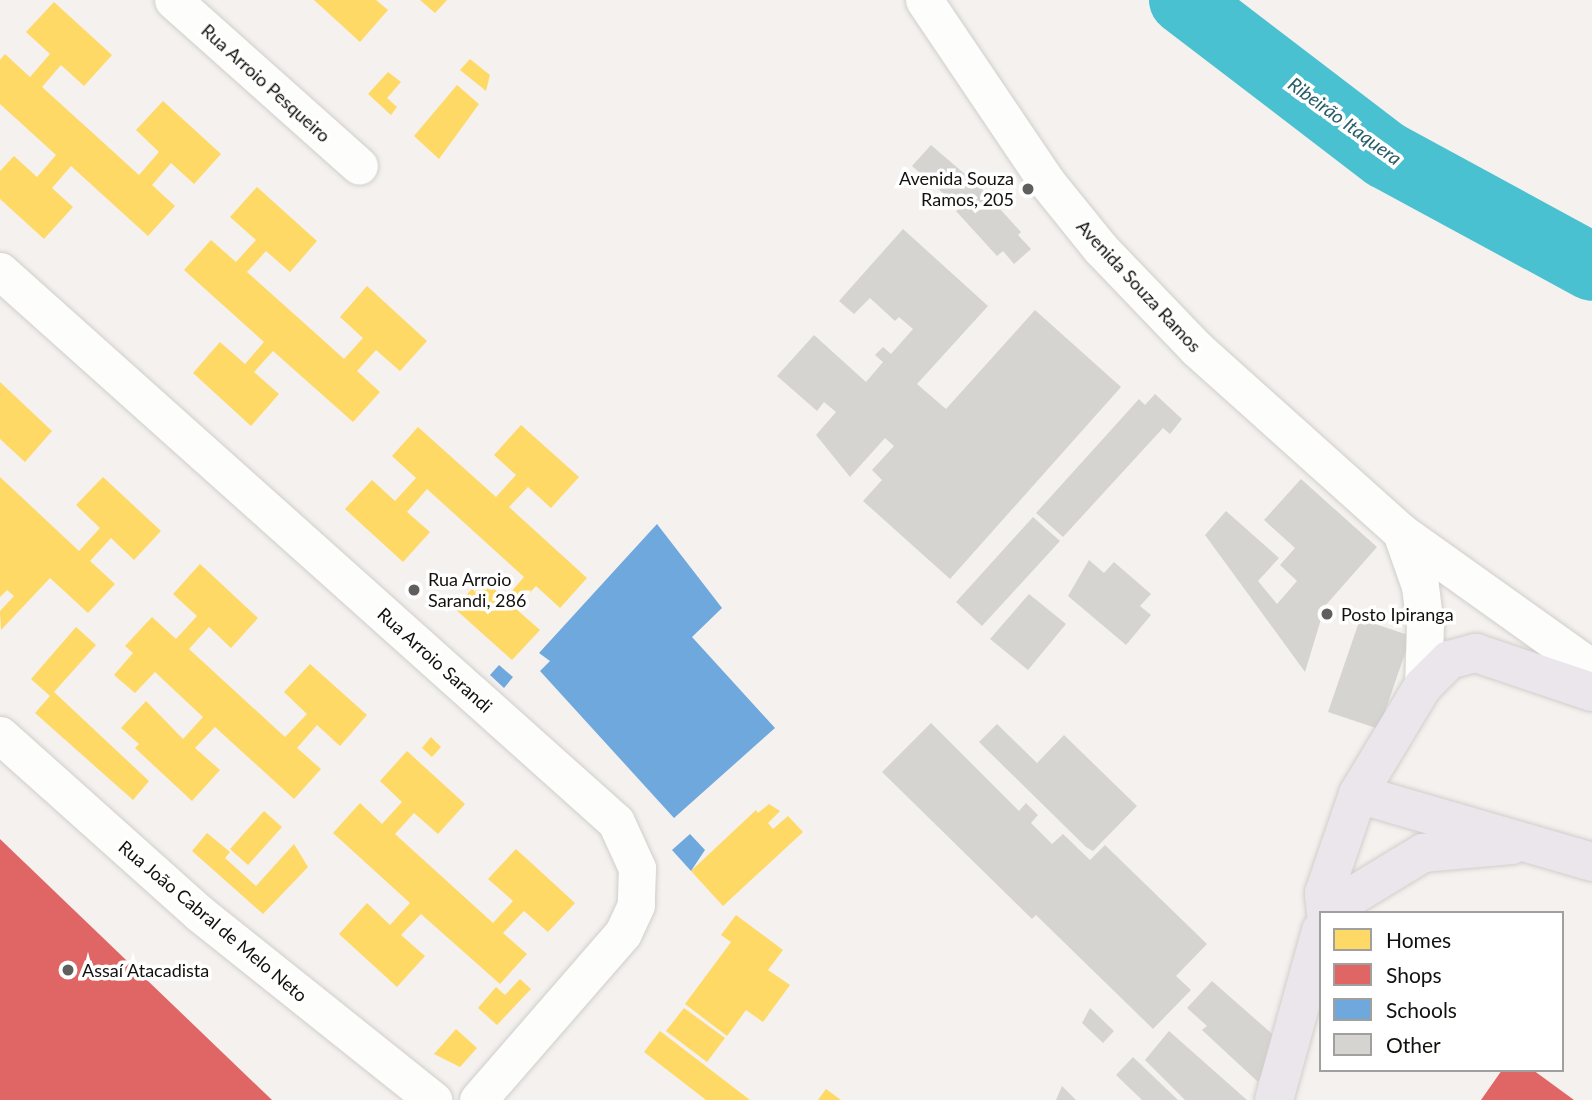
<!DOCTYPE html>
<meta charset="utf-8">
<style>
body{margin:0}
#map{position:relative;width:1592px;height:1100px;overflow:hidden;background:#f4f1ee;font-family:Lato,sans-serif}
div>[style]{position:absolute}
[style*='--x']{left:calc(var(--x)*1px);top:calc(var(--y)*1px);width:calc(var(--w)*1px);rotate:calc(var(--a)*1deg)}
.homes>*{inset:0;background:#ffd966}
.shops>*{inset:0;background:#e06666}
.schools>*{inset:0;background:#6fa8dc}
.river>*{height:68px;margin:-34px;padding:0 34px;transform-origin:34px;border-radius:34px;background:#49c1d0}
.building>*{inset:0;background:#d6d4d1}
.roads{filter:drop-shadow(0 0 2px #d0cecb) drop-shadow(0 0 2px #d0cecb)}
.minor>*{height:37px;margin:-18.5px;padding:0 18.5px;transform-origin:18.5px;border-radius:18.5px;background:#fdfdfc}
.major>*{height:38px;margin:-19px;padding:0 19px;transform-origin:19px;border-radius:19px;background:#eae6eb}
.dots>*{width:19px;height:19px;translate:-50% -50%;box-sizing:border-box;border:4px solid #fff;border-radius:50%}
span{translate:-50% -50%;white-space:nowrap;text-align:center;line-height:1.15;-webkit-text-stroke:7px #fff;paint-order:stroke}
.street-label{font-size:18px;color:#12110f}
.poi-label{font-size:18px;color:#12110f}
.right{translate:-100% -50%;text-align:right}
.left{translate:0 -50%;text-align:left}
.water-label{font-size:19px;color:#275e68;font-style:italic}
.legend{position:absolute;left:1319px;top:911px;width:245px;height:161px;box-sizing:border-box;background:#fff;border:2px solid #a0a09f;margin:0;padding:9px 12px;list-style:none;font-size:21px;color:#12110f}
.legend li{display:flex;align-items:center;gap:14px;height:35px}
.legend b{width:35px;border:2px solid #a0a09f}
</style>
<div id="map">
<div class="homes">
<div style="clip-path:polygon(314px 0,376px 0,388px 10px,360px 42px)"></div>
<div style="clip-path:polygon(420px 0,447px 0,435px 13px)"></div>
<div style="clip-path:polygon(54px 2px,112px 55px,84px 86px,61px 65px,42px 87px,63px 106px,139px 175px,159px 152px,136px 130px,163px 101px,221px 154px,194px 184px,171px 163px,152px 185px,175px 206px,148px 236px,71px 166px,52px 188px,73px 207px,44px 239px,0 199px,0 171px,14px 156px,37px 177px,56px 155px,0 104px,0 60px,5px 54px,30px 77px,50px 54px,26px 32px)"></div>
<div style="clip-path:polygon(470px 59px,490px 75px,486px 91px,460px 70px)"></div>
<div style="clip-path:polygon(388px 72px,401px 82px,387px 98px,397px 107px,391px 115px,368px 94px)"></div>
<div style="clip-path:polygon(457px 85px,479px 104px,439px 159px,414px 136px)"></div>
<div style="clip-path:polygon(257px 187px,317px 241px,290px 272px,266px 251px,247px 272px,323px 340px,344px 359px,363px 338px,340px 317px,367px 286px,427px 341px,400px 371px,376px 350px,357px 371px,380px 392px,353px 422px,273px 351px,254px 372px,279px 394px,251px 426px,193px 373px,220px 342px,245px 364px,264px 342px,184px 270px,211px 240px,236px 262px,256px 240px,230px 217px)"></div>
<div style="clip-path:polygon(0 382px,52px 431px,25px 462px,0 439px)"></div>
<div style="clip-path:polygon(521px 425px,579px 477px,551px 508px,528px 487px,509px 507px,587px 578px,560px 608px,536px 586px,515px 608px,540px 630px,512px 660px,454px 608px,482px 578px,505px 599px,524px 577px,427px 489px,407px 512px,430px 532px,403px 562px,345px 509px,372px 480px,395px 501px,416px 478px,392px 456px,418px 427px,496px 497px,516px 475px,494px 455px)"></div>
<div style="clip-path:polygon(0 477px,79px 551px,100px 528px,76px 505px,103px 477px,161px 531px,134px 560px,111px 538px,90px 561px,115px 584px,88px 613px,50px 578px,1px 630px,0 611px,14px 596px,7px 590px,0 597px)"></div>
<div style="clip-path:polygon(200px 564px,258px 618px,231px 648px,209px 627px,189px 649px,285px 737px,307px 714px,284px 692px,310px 664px,367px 715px,340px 746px,317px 725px,297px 748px,321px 769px,294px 799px,215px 727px,195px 748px,220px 770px,192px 801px,135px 748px,139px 744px,121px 728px,146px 701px,183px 739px,203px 717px,155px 672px,135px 693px,114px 675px,133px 653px,125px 646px,152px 617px,176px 639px,197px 616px,173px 594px)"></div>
<div style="clip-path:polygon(76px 627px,96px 645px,54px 692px,149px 781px,133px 800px,35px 713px,50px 696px,31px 679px)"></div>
<div style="clip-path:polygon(431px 737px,441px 747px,432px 757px,422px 748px)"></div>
<div style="clip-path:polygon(407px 751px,465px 804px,438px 834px,414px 813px,395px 834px,471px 903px,493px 923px,513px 901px,488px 879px,516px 849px,575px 903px,548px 932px,524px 911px,503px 933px,527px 954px,500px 984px,421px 914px,401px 935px,425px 956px,397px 987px,339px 934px,367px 903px,390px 925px,410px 903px,333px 833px,360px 803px,382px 824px,402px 802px,380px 781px)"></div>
<div style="clip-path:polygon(769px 804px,780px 811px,768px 823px,773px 829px,788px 816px,803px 832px,723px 906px,691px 871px,756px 810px,758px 813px)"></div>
<div style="clip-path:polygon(264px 811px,282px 827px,248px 865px,230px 849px)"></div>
<div style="clip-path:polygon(207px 833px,230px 852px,225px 858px,256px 886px,294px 844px,308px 867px,263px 914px,192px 851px)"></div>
<div style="clip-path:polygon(736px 915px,783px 950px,768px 970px,790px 985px,763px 1022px,746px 1010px,727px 1036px,685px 1004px,731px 942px,721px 935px)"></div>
<div style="clip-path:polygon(0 955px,82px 1031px,16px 1100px,0 1100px)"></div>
<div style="clip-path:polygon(520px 979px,531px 989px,497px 1025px,478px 1008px,496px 987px,505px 995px)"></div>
<div style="clip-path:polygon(684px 1008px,725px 1038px,707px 1062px,666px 1031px)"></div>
<div style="clip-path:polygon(456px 1029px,477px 1048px,460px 1067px,434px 1054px)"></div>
<div style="clip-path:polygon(660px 1031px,750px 1100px,706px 1100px,644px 1052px)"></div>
<div style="clip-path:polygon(826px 1089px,841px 1100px,818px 1100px)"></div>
</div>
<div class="shops">
<div style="clip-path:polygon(0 839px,272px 1100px,0 1100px)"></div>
<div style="clip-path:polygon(1502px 1070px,1533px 1070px,1574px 1100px,1481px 1100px)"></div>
</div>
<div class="schools">
<div style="clip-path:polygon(657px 524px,722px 608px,692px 637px,775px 728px,674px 818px,540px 671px,550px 661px,539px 653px)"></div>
<div style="clip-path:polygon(499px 665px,513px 677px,504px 688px,490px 675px)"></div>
<div style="clip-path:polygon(690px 834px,705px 850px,691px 871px,672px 850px)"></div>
</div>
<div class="river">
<div style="--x:1183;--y:0;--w:255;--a:37.4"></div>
<div style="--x:1386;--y:155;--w:234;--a:28.5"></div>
</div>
<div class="building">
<div style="clip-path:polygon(931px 145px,981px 188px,1021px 232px,1018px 235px,1031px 249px,1014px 264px,1003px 251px,997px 256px,956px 211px,960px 208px,912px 166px)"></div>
<div style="clip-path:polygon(903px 229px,988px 306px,917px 384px,946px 409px,1035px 310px,1121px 387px,950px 579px,863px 501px,882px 480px,872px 470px,894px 446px,885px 438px,850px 477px,816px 435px,836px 412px,824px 402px,817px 411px,777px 376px,814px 335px,866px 382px,883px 362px,875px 355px,883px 347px,891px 354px,913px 329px,899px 317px,895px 321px,870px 298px,854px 314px,839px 301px)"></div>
<div style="clip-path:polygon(1155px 394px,1182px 419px,1170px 434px,1163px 428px,1063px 537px,1036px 513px,1139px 399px,1145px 405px)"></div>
<div style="clip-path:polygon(1301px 479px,1377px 547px,1325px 606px,1305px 672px,1205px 535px,1226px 511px,1279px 558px,1258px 581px,1277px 604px,1297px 581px,1280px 565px,1295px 548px,1264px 520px)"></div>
<div style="clip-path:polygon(1033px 517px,1060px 541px,982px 626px,956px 602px)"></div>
<div style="clip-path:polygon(1089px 560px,1104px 573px,1114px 562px,1151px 594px,1140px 606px,1151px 615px,1126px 645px,1068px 596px)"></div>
<div style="clip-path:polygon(1029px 594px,1066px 624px,1028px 670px,990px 639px)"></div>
<div style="clip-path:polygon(1360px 619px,1411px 636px,1379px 729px,1328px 712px)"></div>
<div style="clip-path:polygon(931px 723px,1019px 811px,1026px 803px,1038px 815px,1031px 823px,1052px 844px,1063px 834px,1090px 860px,1105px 845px,1207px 944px,1176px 976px,1191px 990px,1153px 1029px,1036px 915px,1032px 919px,882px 772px)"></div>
<div style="clip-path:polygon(997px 724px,1037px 763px,1064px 735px,1137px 806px,1093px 851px,1086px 847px,979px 742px)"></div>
<div style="clip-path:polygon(1212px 981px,1279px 1040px,1258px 1082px,1202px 1030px,1207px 1026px,1187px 1008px)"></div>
<div style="clip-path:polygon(1090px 1008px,1114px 1031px,1103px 1043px,1082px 1023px)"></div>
<div style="clip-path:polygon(1169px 1031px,1247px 1100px,1185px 1100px,1145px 1060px)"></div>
<div style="clip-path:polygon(1133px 1057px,1178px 1100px,1142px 1100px,1116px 1075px)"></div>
<div style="clip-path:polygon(1062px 1086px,1076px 1100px,1056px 1100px)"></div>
</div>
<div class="roads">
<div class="minor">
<div style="--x:173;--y:0;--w:249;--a:41.7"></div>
<div style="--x:924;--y:0;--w:218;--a:56"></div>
<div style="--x:1046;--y:181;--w:86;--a:51.1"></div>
<div style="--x:1100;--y:248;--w:140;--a:46.2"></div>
<div style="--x:1197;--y:349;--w:274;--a:41.9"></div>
<div style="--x:1401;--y:532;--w:234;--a:35.5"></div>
<div style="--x:0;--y:271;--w:826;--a:41.81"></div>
<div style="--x:616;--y:822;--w:51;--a:65.5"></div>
<div style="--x:637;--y:868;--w:37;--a:92"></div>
<div style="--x:636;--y:905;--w:31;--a:115"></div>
<div style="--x:623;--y:933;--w:221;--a:131"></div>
<div style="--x:1401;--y:532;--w:57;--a:70.6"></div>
<div style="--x:1420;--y:586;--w:38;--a:83"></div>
<div style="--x:1425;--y:624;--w:62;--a:91.8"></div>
<div style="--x:0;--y:735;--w:267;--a:41.8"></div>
<div style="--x:199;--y:913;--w:300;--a:38.6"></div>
</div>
<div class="major">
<div style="--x:1358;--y:794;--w:244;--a:16.2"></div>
<div style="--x:1326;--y:912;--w:114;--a:-31.3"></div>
<div style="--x:1423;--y:853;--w:89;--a:-5.1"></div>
<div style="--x:1326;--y:913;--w:20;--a:-96"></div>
<div style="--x:1324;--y:893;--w:105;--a:-71"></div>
<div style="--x:1358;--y:794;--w:126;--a:-59"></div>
<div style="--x:1423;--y:686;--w:37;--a:-45"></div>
<div style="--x:1449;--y:660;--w:28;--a:-15"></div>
<div style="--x:1476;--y:653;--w:122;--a:18.6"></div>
<div style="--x:1274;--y:1100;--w:176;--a:-74.5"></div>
</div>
</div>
<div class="dots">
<div style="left:1028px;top:189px;background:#615f5d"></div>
<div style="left:414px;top:590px;background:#615f5d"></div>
<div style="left:1327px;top:614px;background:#615f5d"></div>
<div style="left:68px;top:970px;background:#615f5d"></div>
</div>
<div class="street-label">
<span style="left:266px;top:83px;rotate:42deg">Rua Arroio Pesqueiro</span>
<span style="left:1139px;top:286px;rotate:47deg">Avenida Souza Ramos</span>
<span style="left:435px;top:660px;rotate:42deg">Rua Arroio Sarandi</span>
<span style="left:213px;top:921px;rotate:40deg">Rua João Cabral de Melo Neto</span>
</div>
<div class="poi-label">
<span class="right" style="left:1014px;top:189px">Avenida Souza<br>Ramos, 205</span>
<span class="left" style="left:428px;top:590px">Rua Arroio<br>Sarandi, 286</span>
<span class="left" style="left:1341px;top:614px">Posto Ipiranga</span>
<span class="left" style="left:82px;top:970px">Assaí Atacadista</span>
</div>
<div class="water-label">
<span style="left:1345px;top:121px;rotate:36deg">Ribeirão Itaquera</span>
</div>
<ul class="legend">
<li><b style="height:19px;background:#ffd966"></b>Homes</li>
<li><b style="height:19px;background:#e06666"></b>Shops</li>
<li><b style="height:19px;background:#6fa8dc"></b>Schools</li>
<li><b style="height:19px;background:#d6d4d1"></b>Other</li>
</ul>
</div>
